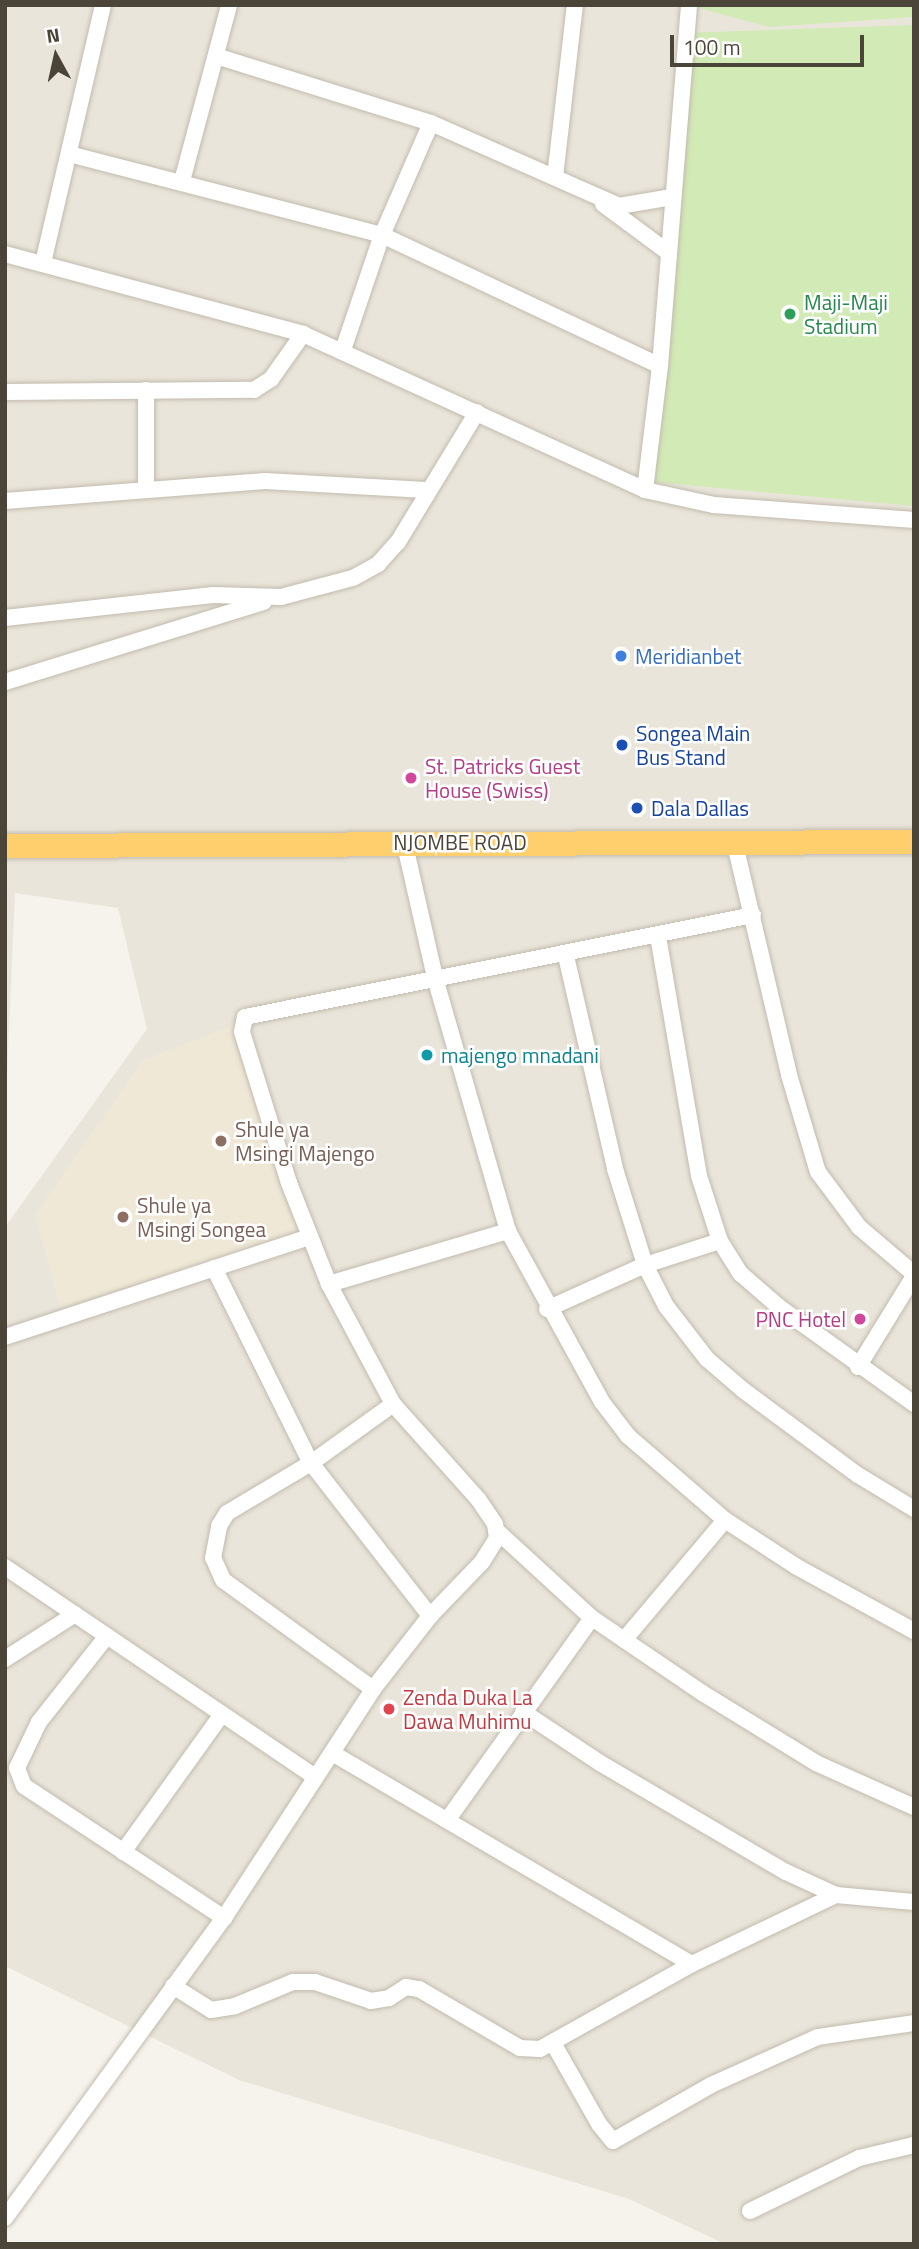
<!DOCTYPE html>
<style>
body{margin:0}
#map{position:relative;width:919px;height:2249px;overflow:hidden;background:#f6f3ec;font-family:"Titillium Web",sans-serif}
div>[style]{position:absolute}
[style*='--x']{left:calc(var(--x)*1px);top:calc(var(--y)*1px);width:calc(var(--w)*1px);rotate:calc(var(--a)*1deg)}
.residential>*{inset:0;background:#eae5da}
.education>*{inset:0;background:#efe8d6}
.green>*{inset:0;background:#d2eab5}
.roads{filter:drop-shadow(0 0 2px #c2bbae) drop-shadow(0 0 2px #c2bbae)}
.minor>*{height:16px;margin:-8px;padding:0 8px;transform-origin:8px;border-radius:8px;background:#fff}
.highway>*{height:24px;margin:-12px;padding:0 12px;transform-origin:12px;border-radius:12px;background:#ffcf6e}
.dots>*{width:19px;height:19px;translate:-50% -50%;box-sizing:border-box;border:4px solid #fff;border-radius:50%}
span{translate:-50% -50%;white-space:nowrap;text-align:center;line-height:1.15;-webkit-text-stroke:5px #fff;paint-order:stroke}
.leisure-label{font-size:21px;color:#27864d}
.left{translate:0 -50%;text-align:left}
.shop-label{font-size:21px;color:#366cbe}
.transit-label{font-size:21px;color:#164399}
.hotel-label{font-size:21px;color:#b23c85}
.right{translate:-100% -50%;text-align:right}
.street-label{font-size:21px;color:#4b4439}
.culture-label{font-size:21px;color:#0d838f}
.education-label{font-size:21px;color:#785e54}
.health-label{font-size:21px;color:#be3a42}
.frame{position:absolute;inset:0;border:7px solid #4b4439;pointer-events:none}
.north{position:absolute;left:21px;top:21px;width:70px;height:70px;-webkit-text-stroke:5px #fff;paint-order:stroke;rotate:352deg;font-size:19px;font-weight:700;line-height:28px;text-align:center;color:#4b4439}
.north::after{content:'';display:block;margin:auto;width:24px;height:32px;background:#4b4439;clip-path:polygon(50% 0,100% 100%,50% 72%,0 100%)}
.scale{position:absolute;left:670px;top:35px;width:194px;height:32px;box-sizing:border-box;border:4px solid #4b4439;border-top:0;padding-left:9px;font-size:21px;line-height:24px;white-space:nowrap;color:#4b4439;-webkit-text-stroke:5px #fff;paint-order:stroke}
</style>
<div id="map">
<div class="residential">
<div style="clip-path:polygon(5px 5px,914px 5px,914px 2244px,725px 2244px,629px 2199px,239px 2080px,5px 1966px,5px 1227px,147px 1029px,118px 908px,15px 893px,5px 1119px)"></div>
</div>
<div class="education">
<div style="clip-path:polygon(239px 1023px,299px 1234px,60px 1307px,35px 1215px,143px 1060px)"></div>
</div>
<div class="green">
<div style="clip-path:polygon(688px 5px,914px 5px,914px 17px,769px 27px)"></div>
<div style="clip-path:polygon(914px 25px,914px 506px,654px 482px,680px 33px)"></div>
</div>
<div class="roads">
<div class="minor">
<div style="--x:216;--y:56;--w:225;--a:17.3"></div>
<div style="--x:431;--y:123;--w:206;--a:23.8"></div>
<div style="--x:619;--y:206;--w:54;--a:-9.6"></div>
<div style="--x:69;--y:154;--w:323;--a:14.5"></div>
<div style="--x:382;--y:235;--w:307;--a:25.2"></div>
<div style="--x:555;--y:177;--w:173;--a:-83.4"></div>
<div style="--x:182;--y:181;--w:182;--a:-75"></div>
<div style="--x:603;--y:204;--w:82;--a:36.6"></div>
<div style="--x:5;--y:254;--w:309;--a:15"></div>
<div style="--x:303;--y:334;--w:376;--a:24.5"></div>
<div style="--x:645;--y:490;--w:71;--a:12.3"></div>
<div style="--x:714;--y:505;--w:201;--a:4.3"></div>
<div style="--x:43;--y:263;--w:265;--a:-76.9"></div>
<div style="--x:343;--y:350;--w:121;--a:-71.3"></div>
<div style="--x:382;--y:235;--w:122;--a:-66.4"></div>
<div style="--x:5;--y:392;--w:249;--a:-0.5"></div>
<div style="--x:254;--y:390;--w:20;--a:-33"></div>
<div style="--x:271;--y:379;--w:55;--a:-54.6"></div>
<div style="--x:146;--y:487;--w:97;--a:-90"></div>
<div style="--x:645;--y:490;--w:125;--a:-83.1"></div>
<div style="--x:660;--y:366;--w:362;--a:-85.4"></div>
<div style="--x:5;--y:501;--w:261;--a:-4.4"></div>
<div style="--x:265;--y:481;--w:161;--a:3.2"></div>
<div style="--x:5;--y:618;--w:209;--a:-6.3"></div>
<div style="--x:213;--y:595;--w:68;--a:1.7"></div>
<div style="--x:281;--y:597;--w:74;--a:-14.8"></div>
<div style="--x:353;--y:578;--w:29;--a:-29"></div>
<div style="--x:378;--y:564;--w:30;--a:-48"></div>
<div style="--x:398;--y:542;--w:152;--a:-58.7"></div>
<div style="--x:5;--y:682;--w:271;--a:-17.2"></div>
<div style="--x:734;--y:840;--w:241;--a:76.8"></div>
<div style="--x:789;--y:1075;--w:101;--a:73.4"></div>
<div style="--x:818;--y:1172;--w:69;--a:53.3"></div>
<div style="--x:859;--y:1227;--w:72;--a:40.5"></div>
<div style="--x:404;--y:841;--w:140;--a:77.2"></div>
<div style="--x:435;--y:978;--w:263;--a:73.9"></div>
<div style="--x:508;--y:1231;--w:195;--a:61.2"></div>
<div style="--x:602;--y:1402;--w:43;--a:52.6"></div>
<div style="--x:628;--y:1436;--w:128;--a:40.9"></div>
<div style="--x:725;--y:1520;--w:86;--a:33.1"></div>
<div style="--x:797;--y:1567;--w:133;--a:28.7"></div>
<div style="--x:658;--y:936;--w:243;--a:80.3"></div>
<div style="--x:699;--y:1176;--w:68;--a:72.1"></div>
<div style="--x:720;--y:1241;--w:39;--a:58"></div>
<div style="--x:741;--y:1274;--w:50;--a:41"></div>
<div style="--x:779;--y:1307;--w:166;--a:35.7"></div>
<div style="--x:566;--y:956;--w:219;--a:77"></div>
<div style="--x:615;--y:1169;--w:101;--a:72.6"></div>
<div style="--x:645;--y:1265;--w:46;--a:62.9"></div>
<div style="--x:666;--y:1306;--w:67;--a:52.3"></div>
<div style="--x:707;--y:1359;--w:48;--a:40.7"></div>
<div style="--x:743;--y:1390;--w:143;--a:36.5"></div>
<div style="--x:858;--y:1475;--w:66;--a:31.3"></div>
<div style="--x:214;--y:1268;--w:218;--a:63.6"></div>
<div style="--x:311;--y:1463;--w:194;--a:52.1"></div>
<div style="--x:329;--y:1284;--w:187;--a:-16.5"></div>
<div style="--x:547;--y:1309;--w:107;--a:-24.2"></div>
<div style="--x:645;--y:1265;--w:79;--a:-17.7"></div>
<div style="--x:5;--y:1337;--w:320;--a:-18.2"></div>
<div style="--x:858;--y:1367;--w:107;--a:-58.4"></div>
<div style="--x:497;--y:1531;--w:129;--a:42.5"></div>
<div style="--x:592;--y:1618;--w:135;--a:34.2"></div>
<div style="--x:704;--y:1694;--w:132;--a:31.6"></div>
<div style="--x:816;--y:1763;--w:107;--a:24.2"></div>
<div style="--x:5;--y:1567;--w:374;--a:34.1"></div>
<div style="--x:107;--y:1636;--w:110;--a:128.3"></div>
<div style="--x:39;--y:1722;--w:51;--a:115.6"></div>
<div style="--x:17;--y:1768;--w:19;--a:69"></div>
<div style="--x:24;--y:1786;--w:240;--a:33.4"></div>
<div style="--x:624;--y:1640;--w:157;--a:-49.9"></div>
<div style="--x:5;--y:1659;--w:83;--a:-32.7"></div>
<div style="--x:373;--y:1689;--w:185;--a:-144"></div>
<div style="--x:223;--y:1580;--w:24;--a:-114"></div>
<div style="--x:213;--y:1558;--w:33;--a:-79"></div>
<div style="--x:219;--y:1526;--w:15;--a:-58"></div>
<div style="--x:227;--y:1513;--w:98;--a:-30.8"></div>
<div style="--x:311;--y:1463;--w:101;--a:-35.7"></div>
<div style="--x:523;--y:1712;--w:92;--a:33.5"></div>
<div style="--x:600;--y:1763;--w:216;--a:30.4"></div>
<div style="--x:786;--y:1872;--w:55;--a:24.7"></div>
<div style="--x:836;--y:1895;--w:78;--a:5.1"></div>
<div style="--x:332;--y:1753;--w:417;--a:30.4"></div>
<div style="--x:448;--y:1819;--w:247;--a:-54.4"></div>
<div style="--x:123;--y:1852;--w:170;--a:-54.3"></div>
<div style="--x:173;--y:1986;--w:45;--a:32.3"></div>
<div style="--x:211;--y:2010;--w:24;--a:-9"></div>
<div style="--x:235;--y:2006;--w:63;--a:-22.5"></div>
<div style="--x:293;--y:1982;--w:22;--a:0"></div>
<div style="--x:315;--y:1982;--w:59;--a:18.7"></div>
<div style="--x:371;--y:2001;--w:18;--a:-9"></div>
<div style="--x:389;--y:1998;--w:20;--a:-33"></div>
<div style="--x:406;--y:1987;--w:13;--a:9"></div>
<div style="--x:419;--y:1989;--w:117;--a:30.3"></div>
<div style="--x:520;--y:2048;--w:20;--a:3"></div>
<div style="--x:540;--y:2049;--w:174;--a:-29.2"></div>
<div style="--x:692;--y:1964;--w:160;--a:-25.6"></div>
<div style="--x:553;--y:2043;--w:93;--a:60.4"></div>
<div style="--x:599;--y:2124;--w:22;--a:51"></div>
<div style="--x:613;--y:2141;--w:113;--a:-29.7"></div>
<div style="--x:711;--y:2085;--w:117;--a:-24.2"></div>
<div style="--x:818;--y:2037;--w:97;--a:-8.3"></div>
<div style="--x:750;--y:2211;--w:121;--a:-25.9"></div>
<div style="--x:859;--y:2158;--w:57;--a:-13.3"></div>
<div style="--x:5;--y:2218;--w:371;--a:-53.9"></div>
<div style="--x:224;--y:1918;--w:273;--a:-56.9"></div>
<div style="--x:373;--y:1689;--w:93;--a:-52"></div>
<div style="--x:430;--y:1616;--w:75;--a:-46.1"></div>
<div style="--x:482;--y:1562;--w:28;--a:-58"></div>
<div style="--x:497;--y:1538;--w:14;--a:-98"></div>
<div style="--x:495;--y:1524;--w:30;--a:-124"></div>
<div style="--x:478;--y:1499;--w:127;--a:-131.8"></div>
<div style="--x:393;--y:1404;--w:136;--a:-118.1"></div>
<div style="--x:329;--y:1284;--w:109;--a:-111.6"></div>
<div style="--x:289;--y:1183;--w:158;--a:-107.3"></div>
<div style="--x:242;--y:1032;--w:15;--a:-79"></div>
<div style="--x:245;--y:1017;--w:518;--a:-11.35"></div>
</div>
<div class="highway">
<div style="--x:5;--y:846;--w:909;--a:-0.25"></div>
</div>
</div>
<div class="dots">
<div style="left:790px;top:314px;background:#2e9e5b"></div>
<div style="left:621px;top:656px;background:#3f7fe0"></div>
<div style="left:622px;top:745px;background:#1a4fb4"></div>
<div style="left:411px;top:778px;background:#d1479c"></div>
<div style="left:637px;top:808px;background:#1a4fb4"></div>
<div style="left:427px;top:1055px;background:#0f9aa8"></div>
<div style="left:221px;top:1141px;background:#8d6e63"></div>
<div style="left:123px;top:1217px;background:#8d6e63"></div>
<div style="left:860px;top:1319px;background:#d1479c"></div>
<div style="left:389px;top:1709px;background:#e0444e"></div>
</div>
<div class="leisure-label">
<span class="left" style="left:804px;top:314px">Maji-Maji<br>Stadium</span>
</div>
<div class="shop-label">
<span class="left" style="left:635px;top:656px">Meridianbet</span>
</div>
<div class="transit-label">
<span class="left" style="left:636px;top:745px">Songea Main<br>Bus Stand</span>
<span class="left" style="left:651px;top:808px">Dala Dallas</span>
</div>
<div class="hotel-label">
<span class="left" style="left:425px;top:778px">St. Patricks Guest<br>House (Swiss)</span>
<span class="right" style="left:846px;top:1319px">PNC Hotel</span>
</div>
<div class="street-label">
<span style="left:460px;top:842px">NJOMBE ROAD</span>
</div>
<div class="culture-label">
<span class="left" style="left:441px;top:1055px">majengo mnadani</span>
</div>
<div class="education-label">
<span class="left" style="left:235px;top:1141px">Shule ya<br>Msingi Majengo</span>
<span class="left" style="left:137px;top:1217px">Shule ya<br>Msingi Songea</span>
</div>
<div class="health-label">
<span class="left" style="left:403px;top:1709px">Zenda Duka La<br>Dawa Muhimu</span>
</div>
<div class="frame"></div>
<div class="north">N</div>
<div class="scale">100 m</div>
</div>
